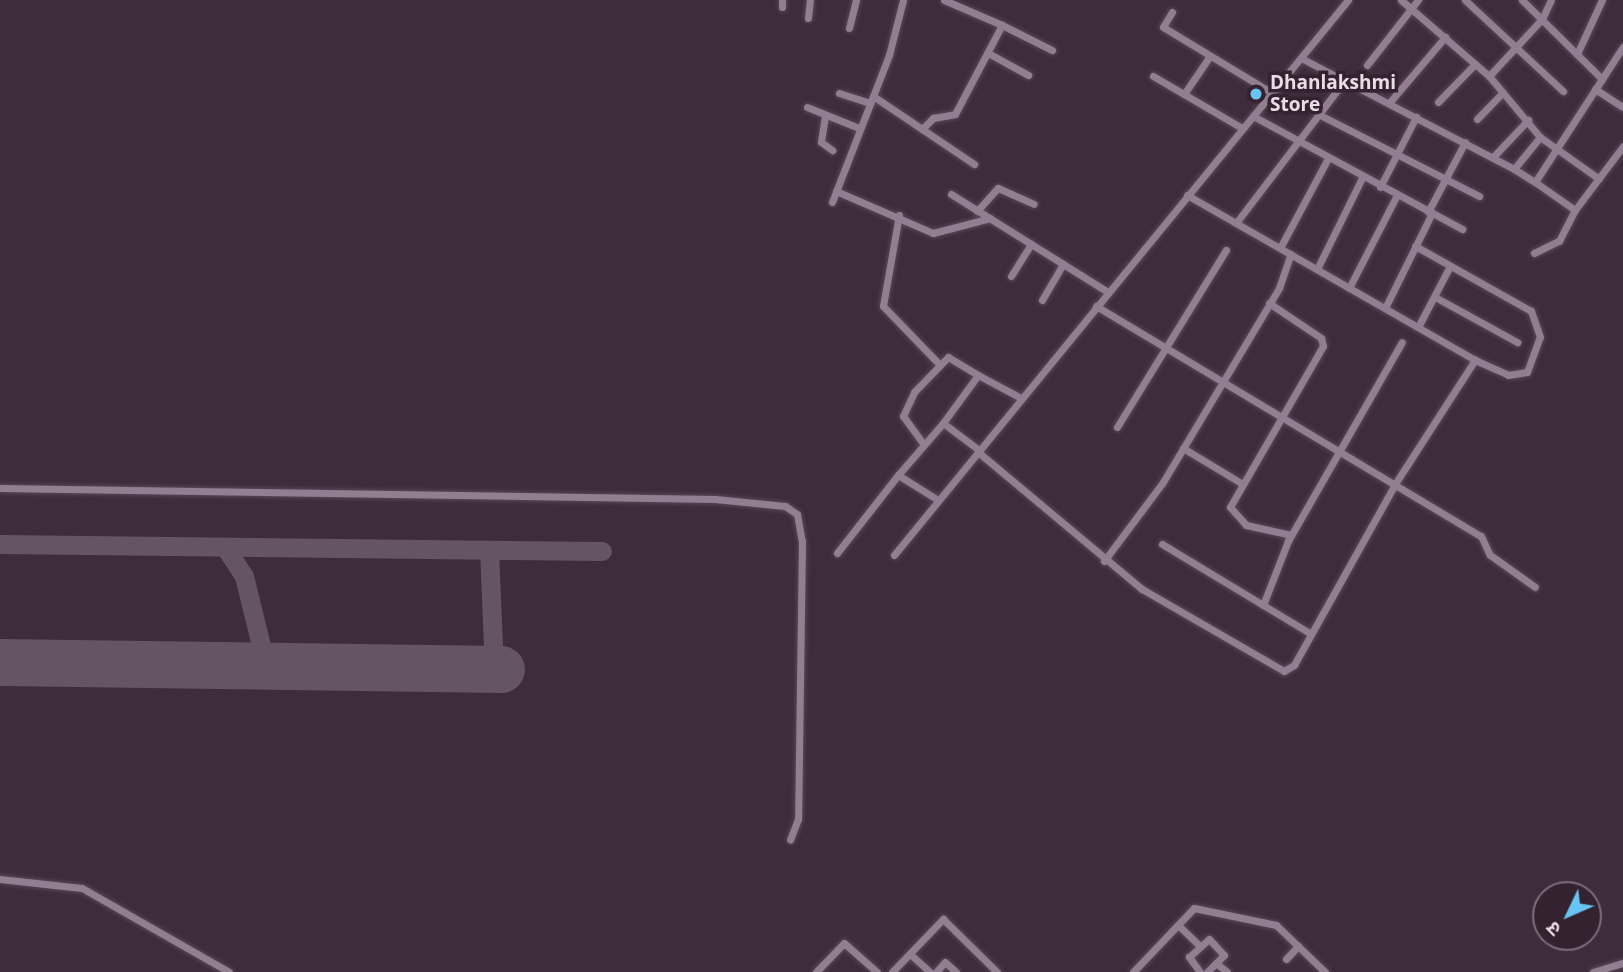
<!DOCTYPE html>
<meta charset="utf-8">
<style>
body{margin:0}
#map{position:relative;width:1623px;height:972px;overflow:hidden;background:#3e2b3c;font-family:"Open Sans","Noto Sans Devanagari",sans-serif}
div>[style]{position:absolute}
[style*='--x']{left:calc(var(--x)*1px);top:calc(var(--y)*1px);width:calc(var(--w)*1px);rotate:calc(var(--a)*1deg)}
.taxiway>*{height:19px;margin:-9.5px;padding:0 9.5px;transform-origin:9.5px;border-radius:9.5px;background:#655463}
.runway>*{height:47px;margin:-23.5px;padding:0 23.5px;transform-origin:23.5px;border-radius:23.5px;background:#655463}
.roads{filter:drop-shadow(0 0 2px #574856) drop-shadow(0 0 2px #574856)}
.street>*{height:7px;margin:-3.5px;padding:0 3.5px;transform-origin:3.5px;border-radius:3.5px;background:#937d90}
.dots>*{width:19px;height:19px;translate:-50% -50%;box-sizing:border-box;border:4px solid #342231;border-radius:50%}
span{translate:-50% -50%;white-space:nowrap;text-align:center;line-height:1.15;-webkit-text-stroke:7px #342231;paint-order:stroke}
.poi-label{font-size:19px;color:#e9dde7;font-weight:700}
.left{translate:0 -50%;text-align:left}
.north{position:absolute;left:1532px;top:881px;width:70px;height:70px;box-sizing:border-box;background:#342231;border:2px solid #7c6d7a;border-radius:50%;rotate:226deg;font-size:19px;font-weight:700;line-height:28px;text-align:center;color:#e9dde7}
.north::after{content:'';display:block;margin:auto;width:24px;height:32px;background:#68c4f0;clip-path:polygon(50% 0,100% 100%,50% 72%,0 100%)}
</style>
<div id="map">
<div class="taxiway">
<div style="--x:0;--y:544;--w:602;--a:0.67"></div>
<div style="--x:225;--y:547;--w:35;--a:57"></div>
<div style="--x:244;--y:576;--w:93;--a:76.3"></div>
<div style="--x:489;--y:550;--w:119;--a:87.6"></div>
</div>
<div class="runway">
<div style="--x:0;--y:662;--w:501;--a:0.8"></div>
</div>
<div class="roads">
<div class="street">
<div style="--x:1401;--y:0;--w:116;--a:40.8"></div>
<div style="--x:1489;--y:76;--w:80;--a:50.1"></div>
<div style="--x:1465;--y:0;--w:134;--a:42.9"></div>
<div style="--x:1522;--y:0;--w:112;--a:44.6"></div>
<div style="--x:1602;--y:79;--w:123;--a:123"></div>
<div style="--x:1535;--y:182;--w:49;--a:35"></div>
<div style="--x:1575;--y:210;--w:80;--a:-53.1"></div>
<div style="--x:782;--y:7;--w:7;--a:-90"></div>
<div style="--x:1172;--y:12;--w:17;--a:121"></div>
<div style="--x:1163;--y:27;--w:127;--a:31.2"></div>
<div style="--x:808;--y:18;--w:18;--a:-84"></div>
<div style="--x:1002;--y:25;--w:56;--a:26.6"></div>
<div style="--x:849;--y:28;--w:29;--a:-76"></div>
<div style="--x:988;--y:53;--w:46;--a:28.8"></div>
<div style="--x:1577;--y:54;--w:60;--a:-65.2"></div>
<div style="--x:1301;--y:58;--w:240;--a:27.5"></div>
<div style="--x:1514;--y:169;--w:41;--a:-50.9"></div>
<div style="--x:1540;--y:137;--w:72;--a:35.4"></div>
<div style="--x:1367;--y:65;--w:83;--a:-51.9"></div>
<div style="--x:1153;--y:76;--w:103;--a:30.3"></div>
<div style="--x:1489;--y:76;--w:78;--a:-47.1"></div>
<div style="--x:1542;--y:19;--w:21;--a:-65"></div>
<div style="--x:1602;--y:79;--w:38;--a:-57"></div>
<div style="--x:1595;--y:89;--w:33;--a:33"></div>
<div style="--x:839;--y:93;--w:33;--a:18"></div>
<div style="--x:1184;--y:94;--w:46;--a:-55.6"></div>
<div style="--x:873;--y:96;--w:122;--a:34"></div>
<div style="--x:1438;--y:102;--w:53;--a:-45.8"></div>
<div style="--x:1389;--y:103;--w:87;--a:-49.7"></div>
<div style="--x:807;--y:107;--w:56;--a:22"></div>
<div style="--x:1318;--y:114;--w:181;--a:27"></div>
<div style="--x:825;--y:116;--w:26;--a:99"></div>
<div style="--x:821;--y:142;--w:14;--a:36"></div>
<div style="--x:1253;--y:116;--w:238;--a:28.4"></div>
<div style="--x:1477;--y:119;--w:37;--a:-46"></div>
<div style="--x:922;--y:129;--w:16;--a:-45"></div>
<div style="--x:933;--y:118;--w:22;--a:-10"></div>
<div style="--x:955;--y:114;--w:101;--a:-62.2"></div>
<div style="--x:1002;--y:25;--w:63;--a:-156.7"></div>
<div style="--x:1494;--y:156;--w:50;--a:-46.6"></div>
<div style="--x:1514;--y:169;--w:25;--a:32"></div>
<div style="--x:1380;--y:187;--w:79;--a:-62.8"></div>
<div style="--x:836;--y:191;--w:106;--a:23.4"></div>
<div style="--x:933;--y:233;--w:59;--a:-14.7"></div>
<div style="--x:951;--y:194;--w:185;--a:32"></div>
<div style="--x:1187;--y:195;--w:332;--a:29.8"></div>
<div style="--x:1475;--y:360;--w:36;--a:24"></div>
<div style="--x:1508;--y:375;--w:19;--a:-9"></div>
<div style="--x:1527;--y:372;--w:37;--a:-70"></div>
<div style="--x:1540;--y:337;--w:28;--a:-109"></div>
<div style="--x:1531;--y:311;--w:133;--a:-150.7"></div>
<div style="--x:832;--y:202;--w:158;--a:-68.8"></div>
<div style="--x:889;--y:55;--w:57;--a:-75.7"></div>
<div style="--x:977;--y:211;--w:31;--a:-48"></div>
<div style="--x:998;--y:188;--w:39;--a:24"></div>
<div style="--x:1428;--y:212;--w:79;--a:-62.1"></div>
<div style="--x:899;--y:215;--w:92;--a:100"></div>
<div style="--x:883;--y:306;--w:81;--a:46"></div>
<div style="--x:1236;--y:223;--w:180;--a:-52.7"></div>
<div style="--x:1280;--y:248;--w:100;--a:-61.9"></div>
<div style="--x:1534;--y:253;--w:28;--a:-26"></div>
<div style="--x:1559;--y:241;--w:35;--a:-63"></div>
<div style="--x:1317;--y:269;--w:102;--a:-63.7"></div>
<div style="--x:1011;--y:276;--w:38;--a:-58"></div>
<div style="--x:1349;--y:288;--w:105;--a:-62.7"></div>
<div style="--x:1435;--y:297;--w:94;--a:28.8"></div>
<div style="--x:1042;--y:300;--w:42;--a:-59.7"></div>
<div style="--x:1269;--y:303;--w:63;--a:33.9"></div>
<div style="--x:1321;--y:338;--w:8;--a:76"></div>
<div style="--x:1323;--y:346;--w:186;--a:120"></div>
<div style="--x:1230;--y:507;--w:24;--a:48"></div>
<div style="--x:1246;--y:525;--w:46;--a:12.5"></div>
<div style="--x:1096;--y:306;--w:448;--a:30.9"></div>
<div style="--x:1481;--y:536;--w:21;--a:65"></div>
<div style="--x:1490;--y:555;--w:55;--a:35.4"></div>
<div style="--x:1385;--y:308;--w:106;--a:-63.7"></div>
<div style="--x:1418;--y:327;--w:69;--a:-62.3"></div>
<div style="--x:1117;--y:427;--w:208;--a:-58.4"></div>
<div style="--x:922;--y:442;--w:32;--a:-126"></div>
<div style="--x:903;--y:416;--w:26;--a:-65"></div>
<div style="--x:914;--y:392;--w:49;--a:-45.8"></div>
<div style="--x:948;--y:357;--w:35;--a:31"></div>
<div style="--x:1183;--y:448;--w:68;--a:31.1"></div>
<div style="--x:979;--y:450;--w:45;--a:-143.1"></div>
<div style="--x:943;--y:423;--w:59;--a:-53.9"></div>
<div style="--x:978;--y:375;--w:49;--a:28.1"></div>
<div style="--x:978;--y:452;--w:214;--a:39.9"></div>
<div style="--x:1142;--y:589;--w:164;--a:30"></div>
<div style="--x:1284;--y:671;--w:12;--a:-31"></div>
<div style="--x:1294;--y:665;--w:207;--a:-60.8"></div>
<div style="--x:1395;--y:484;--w:148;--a:-57.2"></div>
<div style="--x:898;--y:475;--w:69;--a:-49.1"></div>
<div style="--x:0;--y:488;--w:715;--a:0.88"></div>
<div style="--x:715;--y:499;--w:70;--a:5.7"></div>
<div style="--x:785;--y:506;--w:14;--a:34"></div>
<div style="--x:797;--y:514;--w:27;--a:80"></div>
<div style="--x:802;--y:541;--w:278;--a:90.8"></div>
<div style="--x:798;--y:819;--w:22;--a:111"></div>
<div style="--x:1162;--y:544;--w:174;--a:31.1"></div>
<div style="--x:837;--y:553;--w:99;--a:-52"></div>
<div style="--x:898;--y:475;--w:47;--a:32"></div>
<div style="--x:894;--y:555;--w:717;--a:-50.72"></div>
<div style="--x:1104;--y:561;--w:99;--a:-53.2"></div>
<div style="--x:1163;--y:482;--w:226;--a:-59.1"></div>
<div style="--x:1279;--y:288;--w:36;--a:-71"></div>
<div style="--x:1263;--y:605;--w:69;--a:-68.7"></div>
<div style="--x:1288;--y:541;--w:229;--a:-60.2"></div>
<div style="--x:0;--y:879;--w:82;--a:6.3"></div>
<div style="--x:82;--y:888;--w:169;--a:29.7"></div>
<div style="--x:1178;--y:925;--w:30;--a:44"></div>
<div style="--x:910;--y:954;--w:27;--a:42"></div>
<div style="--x:1286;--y:959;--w:18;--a:-47"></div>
<div style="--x:1216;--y:963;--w:14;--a:39"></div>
<div style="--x:816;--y:972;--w:40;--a:-46"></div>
<div style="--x:844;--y:943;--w:44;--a:41.3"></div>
<div style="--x:892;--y:972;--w:74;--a:-46.1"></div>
<div style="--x:943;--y:919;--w:76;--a:44.5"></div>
<div style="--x:936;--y:972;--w:13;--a:-48"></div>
<div style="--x:945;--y:962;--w:15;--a:42"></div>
<div style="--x:1133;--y:972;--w:88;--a:-46.4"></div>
<div style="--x:1194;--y:908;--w:84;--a:11.7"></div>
<div style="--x:1276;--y:925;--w:68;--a:43.8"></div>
<div style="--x:1200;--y:972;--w:19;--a:-126"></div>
<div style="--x:1189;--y:957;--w:27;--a:-42"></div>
<div style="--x:1209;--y:939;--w:22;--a:47"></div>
<div style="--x:1224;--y:955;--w:24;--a:135"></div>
<div style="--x:1593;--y:972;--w:31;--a:-17"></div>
</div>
</div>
<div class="dots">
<div style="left:1256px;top:94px;background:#68c4f0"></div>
</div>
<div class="poi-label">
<span class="left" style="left:1270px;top:94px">Dhanlakshmi<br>Store</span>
</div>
<div class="north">उ</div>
</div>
